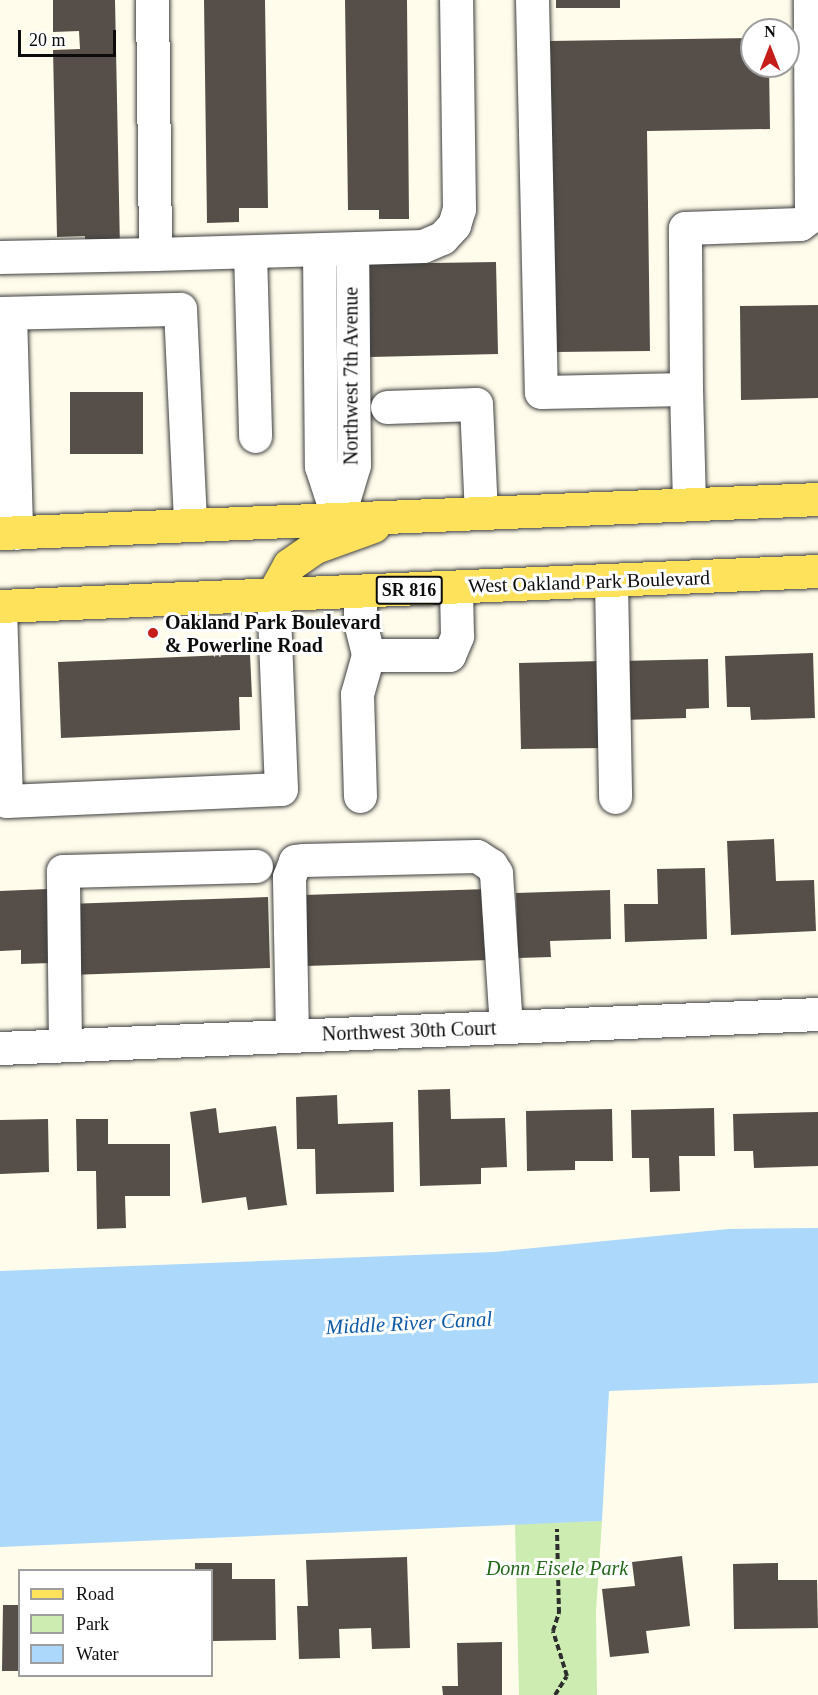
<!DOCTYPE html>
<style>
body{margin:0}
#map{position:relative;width:818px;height:1695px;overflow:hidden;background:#fffceb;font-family:"Times New Roman",serif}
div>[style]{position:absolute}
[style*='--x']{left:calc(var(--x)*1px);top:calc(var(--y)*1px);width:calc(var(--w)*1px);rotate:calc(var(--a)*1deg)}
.green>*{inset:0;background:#ccecb2}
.water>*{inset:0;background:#abd8fb}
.building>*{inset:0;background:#564e48}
.path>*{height:4px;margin-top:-2px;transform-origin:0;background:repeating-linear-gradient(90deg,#2e2e2e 0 6px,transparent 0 9px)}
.roads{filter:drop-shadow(0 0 2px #3f3f3f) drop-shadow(0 0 2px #3f3f3f)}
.minor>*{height:33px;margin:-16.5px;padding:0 16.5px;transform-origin:16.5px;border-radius:16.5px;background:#fff}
.major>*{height:33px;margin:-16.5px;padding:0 16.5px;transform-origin:16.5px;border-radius:16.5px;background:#ffe25b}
.dots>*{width:16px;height:16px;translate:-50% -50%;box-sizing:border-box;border:3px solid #fff;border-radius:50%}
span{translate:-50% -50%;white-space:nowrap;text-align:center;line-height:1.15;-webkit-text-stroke:6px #fff;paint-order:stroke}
.shield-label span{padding:2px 4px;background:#fff;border:2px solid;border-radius:4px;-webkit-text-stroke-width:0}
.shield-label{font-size:18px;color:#0c0c0c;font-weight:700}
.street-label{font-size:20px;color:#0c0c0c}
.poi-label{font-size:20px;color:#0c0c0c;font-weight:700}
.left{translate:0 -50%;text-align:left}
.park-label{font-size:20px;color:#236818;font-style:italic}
.water-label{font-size:21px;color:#0c59a7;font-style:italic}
.legend{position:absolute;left:18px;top:1569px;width:195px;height:108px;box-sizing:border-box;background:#fff;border:2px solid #9e9e9e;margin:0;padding:8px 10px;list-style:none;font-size:18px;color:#0c0c0c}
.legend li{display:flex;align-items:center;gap:12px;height:30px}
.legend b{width:30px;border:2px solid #9e9e9e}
.north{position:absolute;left:740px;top:18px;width:60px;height:60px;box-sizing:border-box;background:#fff;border:2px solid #9e9e9e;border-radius:50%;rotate:0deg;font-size:16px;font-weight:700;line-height:24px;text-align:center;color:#0c0c0c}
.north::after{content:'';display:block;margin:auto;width:21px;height:27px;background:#c61d1a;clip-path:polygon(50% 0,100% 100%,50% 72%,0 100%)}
.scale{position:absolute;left:18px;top:30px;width:98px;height:27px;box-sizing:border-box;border:3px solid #0c0c0c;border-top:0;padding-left:8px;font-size:18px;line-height:21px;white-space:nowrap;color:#0c0c0c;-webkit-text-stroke:4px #fff;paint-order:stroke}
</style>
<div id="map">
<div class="green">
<div style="clip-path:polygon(602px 1521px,596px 1612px,597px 1695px,519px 1695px,515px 1524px)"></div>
</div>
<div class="water">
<div style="clip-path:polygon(818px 1228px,818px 1383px,609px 1391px,602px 1521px,0 1547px,0 1271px,494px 1252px,728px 1229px)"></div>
</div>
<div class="building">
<div style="clip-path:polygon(53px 0,115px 0,120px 249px,85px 249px,85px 236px,57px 237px,53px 50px,80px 49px,79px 31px,53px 32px)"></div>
<div style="clip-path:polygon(204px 0,265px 0,268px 208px,239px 208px,239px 222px,207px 223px)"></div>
<div style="clip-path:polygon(345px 0,407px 0,409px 219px,379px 219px,379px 210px,348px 210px)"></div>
<div style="clip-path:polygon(556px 0,620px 0,620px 8px,556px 8px)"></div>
<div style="clip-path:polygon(752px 38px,752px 66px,769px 66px,770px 129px,647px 131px,650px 351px,555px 352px,550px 41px)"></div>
<div style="clip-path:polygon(496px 262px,498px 354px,370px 357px,369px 264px)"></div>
<div style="clip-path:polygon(818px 305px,818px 398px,741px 400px,740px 306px)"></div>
<div style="clip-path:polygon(70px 392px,143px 392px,143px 454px,70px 454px)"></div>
<div style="clip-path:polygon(813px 653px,815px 718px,751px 720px,750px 707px,727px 707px,725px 656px)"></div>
<div style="clip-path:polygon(250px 654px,252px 697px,239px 697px,240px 730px,61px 738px,58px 662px)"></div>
<div style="clip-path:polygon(708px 659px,709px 708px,686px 709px,686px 718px,623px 720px,621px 661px)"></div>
<div style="clip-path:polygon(602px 661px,604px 748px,521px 749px,519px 663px)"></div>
<div style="clip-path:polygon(774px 839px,776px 881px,814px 880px,816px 931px,731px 935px,727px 841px)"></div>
<div style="clip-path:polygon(705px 868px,707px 939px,625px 942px,624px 904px,658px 904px,657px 869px)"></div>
<div style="clip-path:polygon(48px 889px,50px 963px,21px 964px,21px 950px,0 951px,0 891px)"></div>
<div style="clip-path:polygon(488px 889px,489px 960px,306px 966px,304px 895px)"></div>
<div style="clip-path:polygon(610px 890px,611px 939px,550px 941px,551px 957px,518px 958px,516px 893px)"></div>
<div style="clip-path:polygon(268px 897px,270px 968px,70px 975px,67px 904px)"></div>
<div style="clip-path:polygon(450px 1089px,451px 1119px,505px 1118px,507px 1167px,481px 1168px,481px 1184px,420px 1186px,418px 1090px)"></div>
<div style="clip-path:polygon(337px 1095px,338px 1124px,393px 1122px,394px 1192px,316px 1194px,315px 1149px,297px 1149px,296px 1097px)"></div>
<div style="clip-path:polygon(216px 1108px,219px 1133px,276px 1126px,287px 1205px,248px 1210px,246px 1197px,202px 1203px,190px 1112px)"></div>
<div style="clip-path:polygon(714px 1108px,715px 1156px,679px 1156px,680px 1191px,650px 1192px,649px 1158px,632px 1158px,631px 1110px)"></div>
<div style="clip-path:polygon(612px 1109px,613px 1161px,575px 1161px,575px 1170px,527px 1171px,526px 1111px)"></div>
<div style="clip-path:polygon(818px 1112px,818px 1166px,754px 1168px,753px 1151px,734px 1151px,733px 1114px)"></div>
<div style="clip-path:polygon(48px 1119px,49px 1172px,0 1174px,0 1120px)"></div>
<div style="clip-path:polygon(76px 1119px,108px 1119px,108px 1144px,170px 1144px,170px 1196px,125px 1196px,126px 1228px,97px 1229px,96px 1171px,77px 1171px)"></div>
<div style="clip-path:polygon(682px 1556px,690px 1626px,646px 1631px,649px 1653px,610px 1657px,602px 1589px,635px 1586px,632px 1562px)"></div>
<div style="clip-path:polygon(407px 1557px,410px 1648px,372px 1649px,371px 1628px,339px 1629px,340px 1658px,299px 1659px,297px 1606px,308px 1606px,306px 1560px)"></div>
<div style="clip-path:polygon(195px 1563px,232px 1563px,232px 1579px,275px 1579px,276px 1640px,212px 1641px,212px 1570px,195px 1570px)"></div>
<div style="clip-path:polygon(778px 1563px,778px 1580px,817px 1580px,818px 1628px,734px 1629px,733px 1564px)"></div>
<div style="clip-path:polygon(3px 1605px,20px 1605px,20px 1671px,2px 1671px)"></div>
<div style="clip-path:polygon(502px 1642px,502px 1695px,443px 1695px,442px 1686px,458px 1686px,457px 1643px)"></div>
</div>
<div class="path">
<div style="--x:555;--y:1695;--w:22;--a:-58"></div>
<div style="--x:567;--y:1676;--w:47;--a:-107.3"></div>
<div style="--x:553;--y:1631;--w:19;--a:-72"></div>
<div style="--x:559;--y:1613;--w:84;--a:-91.4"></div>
</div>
<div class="roads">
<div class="minor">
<div style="--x:152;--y:0;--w:254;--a:89.3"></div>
<div style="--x:155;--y:254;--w:268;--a:-1.7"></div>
<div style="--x:423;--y:246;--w:21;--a:-23"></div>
<div style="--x:442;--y:238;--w:18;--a:-47"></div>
<div style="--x:454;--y:225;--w:17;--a:-73"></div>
<div style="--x:459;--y:209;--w:209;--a:-90.8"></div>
<div style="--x:532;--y:0;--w:392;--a:88.7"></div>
<div style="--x:541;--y:392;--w:145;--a:-1.2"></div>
<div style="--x:686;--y:389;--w:115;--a:88.5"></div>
<div style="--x:319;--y:250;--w:216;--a:89.5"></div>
<div style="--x:321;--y:466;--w:55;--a:71.9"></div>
<div style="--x:250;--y:252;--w:184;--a:88.4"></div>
<div style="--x:0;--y:257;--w:155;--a:-1.1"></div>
<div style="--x:0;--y:313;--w:180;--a:-1.3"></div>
<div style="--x:180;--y:309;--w:216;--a:87.3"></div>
<div style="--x:10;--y:313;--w:220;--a:88.4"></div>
<div style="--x:686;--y:389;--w:161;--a:-90.4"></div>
<div style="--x:685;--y:228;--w:115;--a:-2"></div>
<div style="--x:800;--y:224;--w:14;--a:-36"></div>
<div style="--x:811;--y:216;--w:216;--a:-90.3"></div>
<div style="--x:387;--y:407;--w:89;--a:-1.9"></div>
<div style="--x:476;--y:404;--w:109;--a:87.4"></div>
<div style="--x:338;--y:518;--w:55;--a:-73.2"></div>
<div style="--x:354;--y:465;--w:216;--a:-90.5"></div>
<div style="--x:611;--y:582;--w:215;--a:88.9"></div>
<div style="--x:360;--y:592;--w:30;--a:90"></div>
<div style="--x:360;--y:622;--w:34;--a:76"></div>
<div style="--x:368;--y:655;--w:81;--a:0"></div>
<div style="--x:449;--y:655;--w:21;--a:-67"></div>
<div style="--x:457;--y:636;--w:49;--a:-91.2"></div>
<div style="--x:0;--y:608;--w:193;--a:88.2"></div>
<div style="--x:6;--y:801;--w:275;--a:-2.5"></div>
<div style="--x:281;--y:789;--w:195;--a:-92.3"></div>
<div style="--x:360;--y:796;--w:102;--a:-91.7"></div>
<div style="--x:357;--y:694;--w:41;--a:-74.2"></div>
<div style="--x:292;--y:1036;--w:159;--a:-91.1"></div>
<div style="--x:289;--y:877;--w:17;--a:-69"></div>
<div style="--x:295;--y:861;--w:8;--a:-7"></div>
<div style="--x:303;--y:860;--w:174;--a:-1.3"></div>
<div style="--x:477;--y:856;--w:17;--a:33"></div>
<div style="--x:491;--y:865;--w:9;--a:58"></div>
<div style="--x:496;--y:873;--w:154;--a:86.3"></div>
<div style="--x:65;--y:1045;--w:174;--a:-90.7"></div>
<div style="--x:63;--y:871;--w:193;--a:-1.5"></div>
<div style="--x:0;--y:1048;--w:819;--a:-2.38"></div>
</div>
<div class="major">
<div style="--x:0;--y:533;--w:819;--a:-2.38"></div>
<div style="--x:273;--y:594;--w:33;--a:-61"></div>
<div style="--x:289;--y:565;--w:32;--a:-35"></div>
<div style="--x:315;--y:547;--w:62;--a:-19.9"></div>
<div style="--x:0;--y:606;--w:819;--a:-2.45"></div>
</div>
</div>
<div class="dots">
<div style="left:153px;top:633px;background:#c61d1a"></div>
</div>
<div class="shield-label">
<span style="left:409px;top:590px">SR 816</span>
</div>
<div class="street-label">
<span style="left:351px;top:376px;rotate:-90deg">Northwest 7th Avenue</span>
<span style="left:589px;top:582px;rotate:-2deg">West Oakland Park Boulevard</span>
<span style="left:409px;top:1031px;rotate:-2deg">Northwest 30th Court</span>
</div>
<div class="poi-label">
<span class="left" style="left:165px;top:634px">Oakland Park Boulevard<br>&amp; Powerline Road</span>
</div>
<div class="park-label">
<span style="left:557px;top:1568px">Donn Eisele Park</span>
</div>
<div class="water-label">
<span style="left:409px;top:1323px;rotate:-3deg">Middle River Canal</span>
</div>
<ul class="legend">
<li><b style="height:8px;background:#ffe25b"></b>Road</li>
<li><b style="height:16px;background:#ccecb2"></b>Park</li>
<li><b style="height:16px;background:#abd8fb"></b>Water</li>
</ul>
<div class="north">N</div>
<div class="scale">20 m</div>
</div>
